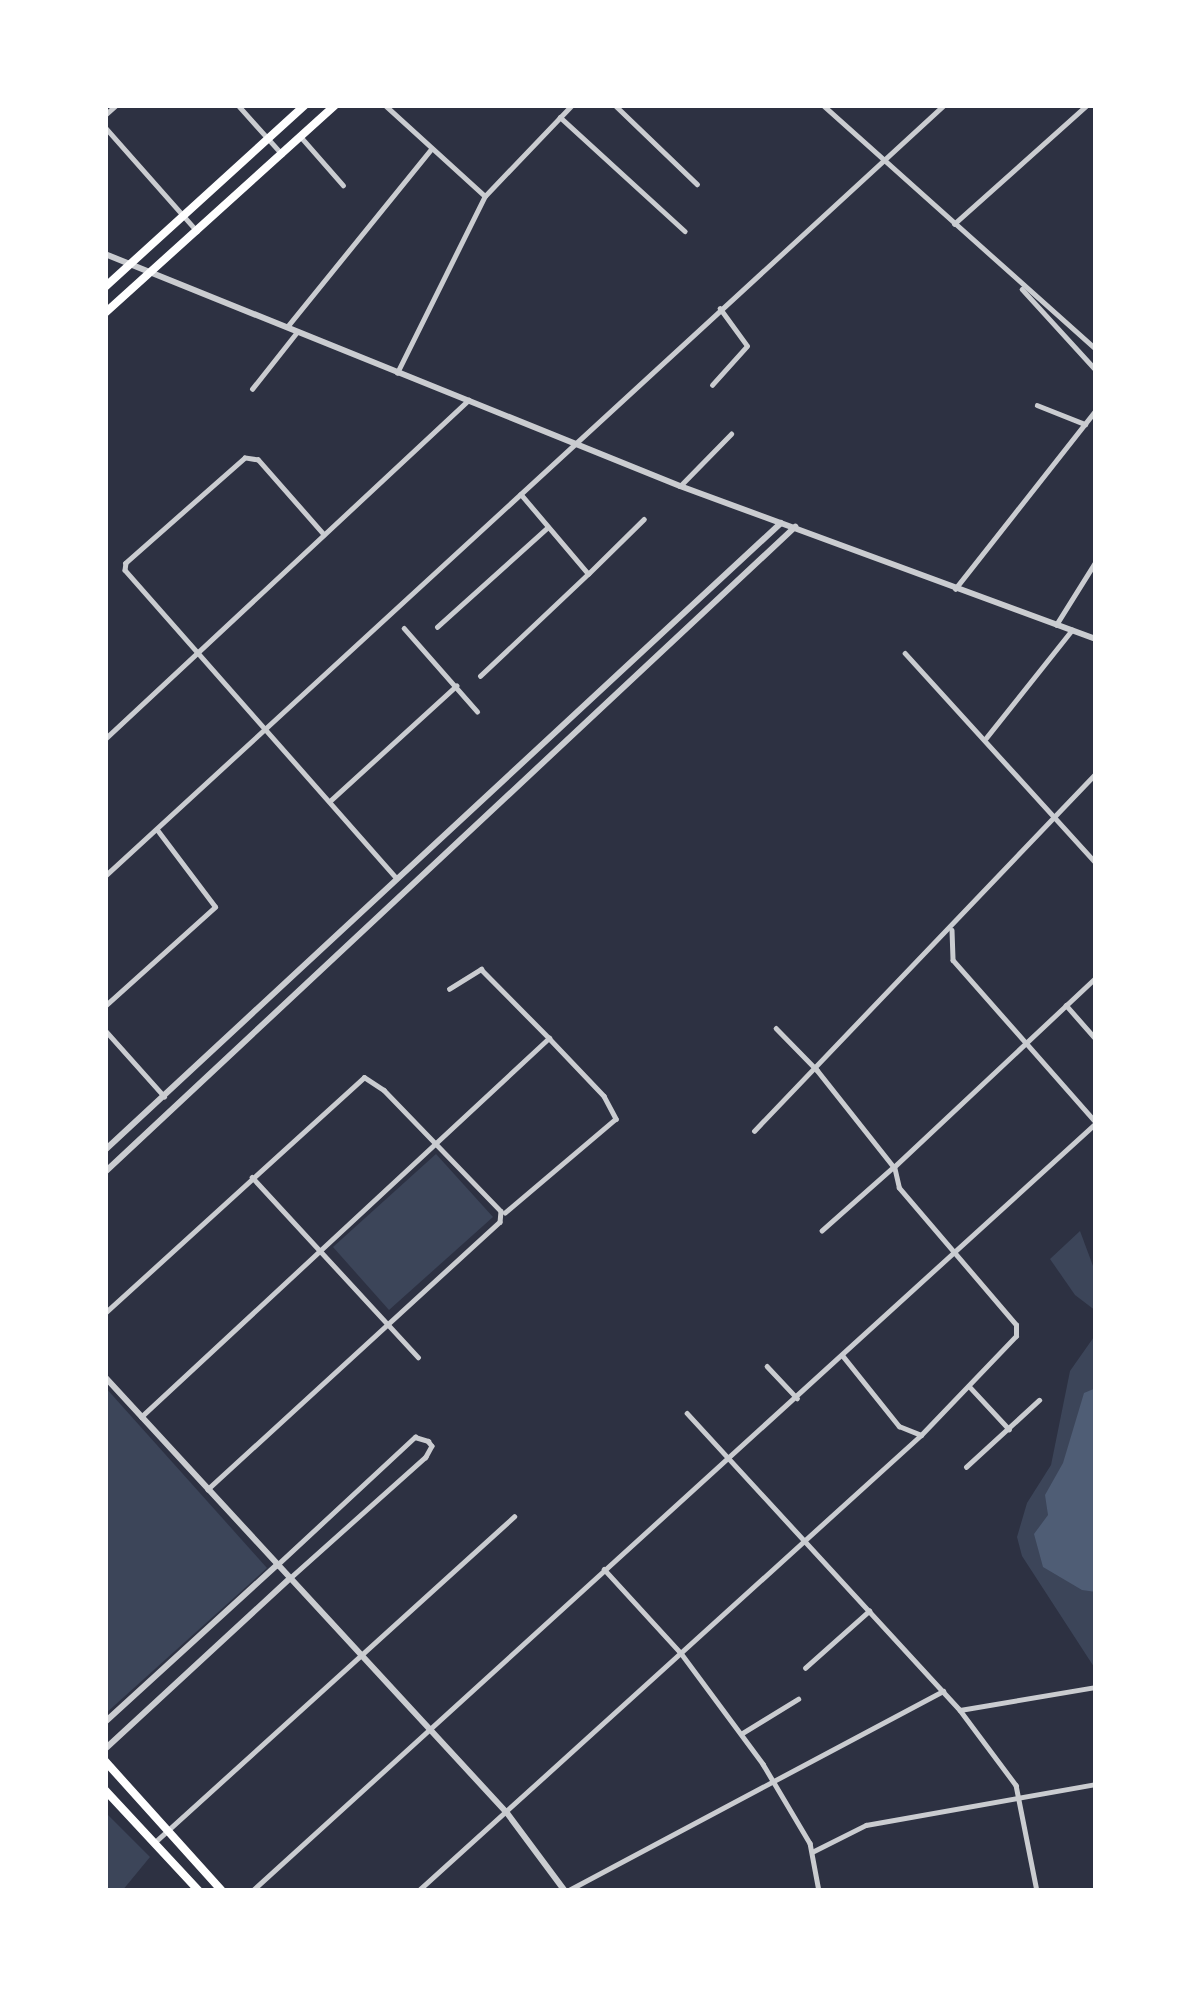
<!DOCTYPE html>
<style>
body{margin:0}
#map{position:relative;width:1201px;height:1996px;overflow:hidden;background:#2d3142;font-family:"Open Sans",sans-serif}
div>[style]{position:absolute}
[style*='--x']{left:calc(var(--x)*1px);top:calc(var(--y)*1px);width:calc(var(--w)*1px);rotate:calc(var(--a)*1deg)}
.green>*{inset:0;background:#3c4559}
.water>*{inset:0;background:#4f5d75}
.minor>*{height:4.5px;margin:-2.25px;padding:0 2.25px;transform-origin:2.25px;border-radius:2.25px;background:#caccd0}
.tertiary>*{height:6px;margin:-3px;padding:0 3px;transform-origin:3px;border-radius:3px;background:#caccd0}
.secondary>*{height:8px;margin:-4px;padding:0 4px;transform-origin:4px;border-radius:4px;background:#fff}
span{translate:-50% -50%;white-space:nowrap;text-align:center;line-height:1.15;-webkit-text-stroke:12px #fff;paint-order:stroke}
.frame{position:absolute;inset:0;border:108px solid #fff;pointer-events:none}
</style>
<div id="map">
<div class="green">
<div style="clip-path:polygon(436px 1154px,493px 1217px,389px 1310px,333px 1247px)"></div>
<div style="clip-path:polygon(1080px 1231px,1096px 1274px,1096px 1311px,1075px 1295px,1050px 1259px)"></div>
<div style="clip-path:polygon(1096px 1334px,1096px 1670px,1022px 1556px,1017px 1537px,1027px 1503px,1051px 1465px,1070px 1371px)"></div>
<div style="clip-path:polygon(105px 1387px,267px 1568px,105px 1714px)"></div>
<div style="clip-path:polygon(105px 1812px,150px 1857px,122px 1891px,105px 1891px)"></div>
</div>
<div class="water">
<div style="clip-path:polygon(1096px 1388px,1096px 1592px,1082px 1590px,1043px 1567px,1034px 1534px,1048px 1515px,1045px 1495px,1063px 1463px,1084px 1393px)"></div>
</div>
<div class="minor">
<div style="--x:238;--y:105;--w:66;--a:48.1"></div>
<div style="--x:385;--y:105;--w:135;--a:42.3"></div>
<div style="--x:615;--y:105;--w:114;--a:43.9"></div>
<div style="--x:823;--y:105;--w:366;--a:41.8"></div>
<div style="--x:105;--y:115;--w:15;--a:-42"></div>
<div style="--x:560;--y:117;--w:169;--a:42.4"></div>
<div style="--x:105;--y:127;--w:139;--a:48.5"></div>
<div style="--x:301;--y:137;--w:64;--a:48.8"></div>
<div style="--x:954;--y:224;--w:178;--a:-41.8"></div>
<div style="--x:1022;--y:289;--w:110;--a:47.6"></div>
<div style="--x:287;--y:327;--w:229;--a:-51"></div>
<div style="--x:397;--y:373;--w:198;--a:-63.6"></div>
<div style="--x:485;--y:196;--w:126;--a:-46.3"></div>
<div style="--x:712;--y:385;--w:52;--a:-48.1"></div>
<div style="--x:747;--y:346;--w:46;--a:-126.1"></div>
<div style="--x:252;--y:389;--w:73;--a:-51.7"></div>
<div style="--x:1037;--y:405;--w:52;--a:21.6"></div>
<div style="--x:680;--y:486;--w:73;--a:-45.6"></div>
<div style="--x:324;--y:535;--w:100;--a:-131.3"></div>
<div style="--x:258;--y:460;--w:13;--a:-171"></div>
<div style="--x:245;--y:458;--w:159;--a:138.6"></div>
<div style="--x:126;--y:563;--w:7;--a:98"></div>
<div style="--x:125;--y:570;--w:411;--a:48.6"></div>
<div style="--x:588;--y:574;--w:78;--a:-44.5"></div>
<div style="--x:955;--y:589;--w:228;--a:-51.8"></div>
<div style="--x:1056;--y:625;--w:75;--a:-58"></div>
<div style="--x:437;--y:627;--w:149;--a:-42"></div>
<div style="--x:404;--y:628;--w:111;--a:48.7"></div>
<div style="--x:905;--y:653;--w:284;--a:47.7"></div>
<div style="--x:480;--y:676;--w:149;--a:-43.4"></div>
<div style="--x:588;--y:574;--w:104;--a:-130.3"></div>
<div style="--x:986;--y:738;--w:138;--a:-51.5"></div>
<div style="--x:105;--y:739;--w:497;--a:-43"></div>
<div style="--x:330;--y:801;--w:171;--a:-42.4"></div>
<div style="--x:105;--y:876;--w:1139;--a:-42.58"></div>
<div style="--x:952;--y:930;--w:30;--a:88"></div>
<div style="--x:953;--y:960;--w:216;--a:48.6"></div>
<div style="--x:449;--y:989;--w:38;--a:-32"></div>
<div style="--x:481;--y:969;--w:97;--a:45.4"></div>
<div style="--x:1066;--y:1005;--w:45;--a:48.6"></div>
<div style="--x:105;--y:1006;--w:148;--a:-42"></div>
<div style="--x:215;--y:907;--w:96;--a:-127"></div>
<div style="--x:776;--y:1028;--w:59;--a:45.7"></div>
<div style="--x:817;--y:1070;--w:124;--a:51.6"></div>
<div style="--x:894;--y:1167;--w:96;--a:138.4"></div>
<div style="--x:105;--y:1030;--w:89;--a:48.2"></div>
<div style="--x:754;--y:1131;--w:495;--a:-46.3"></div>
<div style="--x:252;--y:1177;--w:245;--a:47.3"></div>
<div style="--x:105;--y:1313;--w:350;--a:-42.3"></div>
<div style="--x:364;--y:1077;--w:24;--a:33"></div>
<div style="--x:384;--y:1090;--w:168;--a:46"></div>
<div style="--x:501;--y:1211;--w:11;--a:95"></div>
<div style="--x:500;--y:1222;--w:396;--a:137.5"></div>
<div style="--x:843;--y:1356;--w:90;--a:51.3"></div>
<div style="--x:899;--y:1426;--w:24;--a:22"></div>
<div style="--x:921;--y:1435;--w:137;--a:-46.2"></div>
<div style="--x:1016;--y:1336;--w:11;--a:-90"></div>
<div style="--x:1016;--y:1325;--w:180;--a:-130.5"></div>
<div style="--x:899;--y:1188;--w:22;--a:-103"></div>
<div style="--x:894;--y:1167;--w:277;--a:-43.2"></div>
<div style="--x:767;--y:1366;--w:44;--a:46.8"></div>
<div style="--x:969;--y:1386;--w:59;--a:47.1"></div>
<div style="--x:687;--y:1413;--w:403;--a:47.4"></div>
<div style="--x:960;--y:1710;--w:94;--a:53.3"></div>
<div style="--x:1016;--y:1785;--w:108;--a:78.8"></div>
<div style="--x:141;--y:1417;--w:557;--a:-42.89"></div>
<div style="--x:549;--y:1038;--w:80;--a:46.5"></div>
<div style="--x:604;--y:1096;--w:26;--a:62"></div>
<div style="--x:616;--y:1119;--w:145;--a:139.7"></div>
<div style="--x:966;--y:1467;--w:99;--a:-42.5"></div>
<div style="--x:276;--y:1566;--w:190;--a:-42.9"></div>
<div style="--x:415;--y:1437;--w:14;--a:17"></div>
<div style="--x:428;--y:1441;--w:6;--a:51"></div>
<div style="--x:432;--y:1446;--w:13;--a:119"></div>
<div style="--x:426;--y:1457;--w:180;--a:138.2"></div>
<div style="--x:604;--y:1569;--w:114;--a:47.5"></div>
<div style="--x:681;--y:1653;--w:138;--a:53.5"></div>
<div style="--x:763;--y:1764;--w:92;--a:59.3"></div>
<div style="--x:810;--y:1843;--w:49;--a:79.4"></div>
<div style="--x:805;--y:1668;--w:86;--a:-41.7"></div>
<div style="--x:960;--y:1710;--w:138;--a:-9.6"></div>
<div style="--x:741;--y:1734;--w:67;--a:-31.6"></div>
<div style="--x:154;--y:1843;--w:486;--a:-42.2"></div>
<div style="--x:812;--y:1852;--w:60;--a:-26.6"></div>
<div style="--x:866;--y:1825;--w:234;--a:-10.1"></div>
<div style="--x:252;--y:1891;--w:1141;--a:-42.3"></div>
<div style="--x:418;--y:1891;--w:678;--a:-42.19"></div>
<div style="--x:567;--y:1891;--w:426;--a:-28"></div>
</div>
<div class="tertiary">
<div style="--x:105;--y:254;--w:620;--a:21.97"></div>
<div style="--x:680;--y:486;--w:443;--a:20.2"></div>
<div style="--x:105;--y:1150;--w:922;--a:-42.85"></div>
<div style="--x:105;--y:1172;--w:945;--a:-43.07"></div>
<div style="--x:105;--y:1377;--w:593;--a:47.32"></div>
<div style="--x:507;--y:1813;--w:97;--a:53.4"></div>
<div style="--x:105;--y:1722;--w:231;--a:-42.4"></div>
<div style="--x:105;--y:1749;--w:251;--a:-42.7"></div>
</div>
<div class="secondary">
<div style="--x:105;--y:287;--w:270;--a:-42.3"></div>
<div style="--x:105;--y:313;--w:310;--a:-42.1"></div>
<div style="--x:105;--y:1761;--w:175;--a:48"></div>
<div style="--x:105;--y:1790;--w:138;--a:47.1"></div>
</div>
<div class="frame"></div>
</div>
